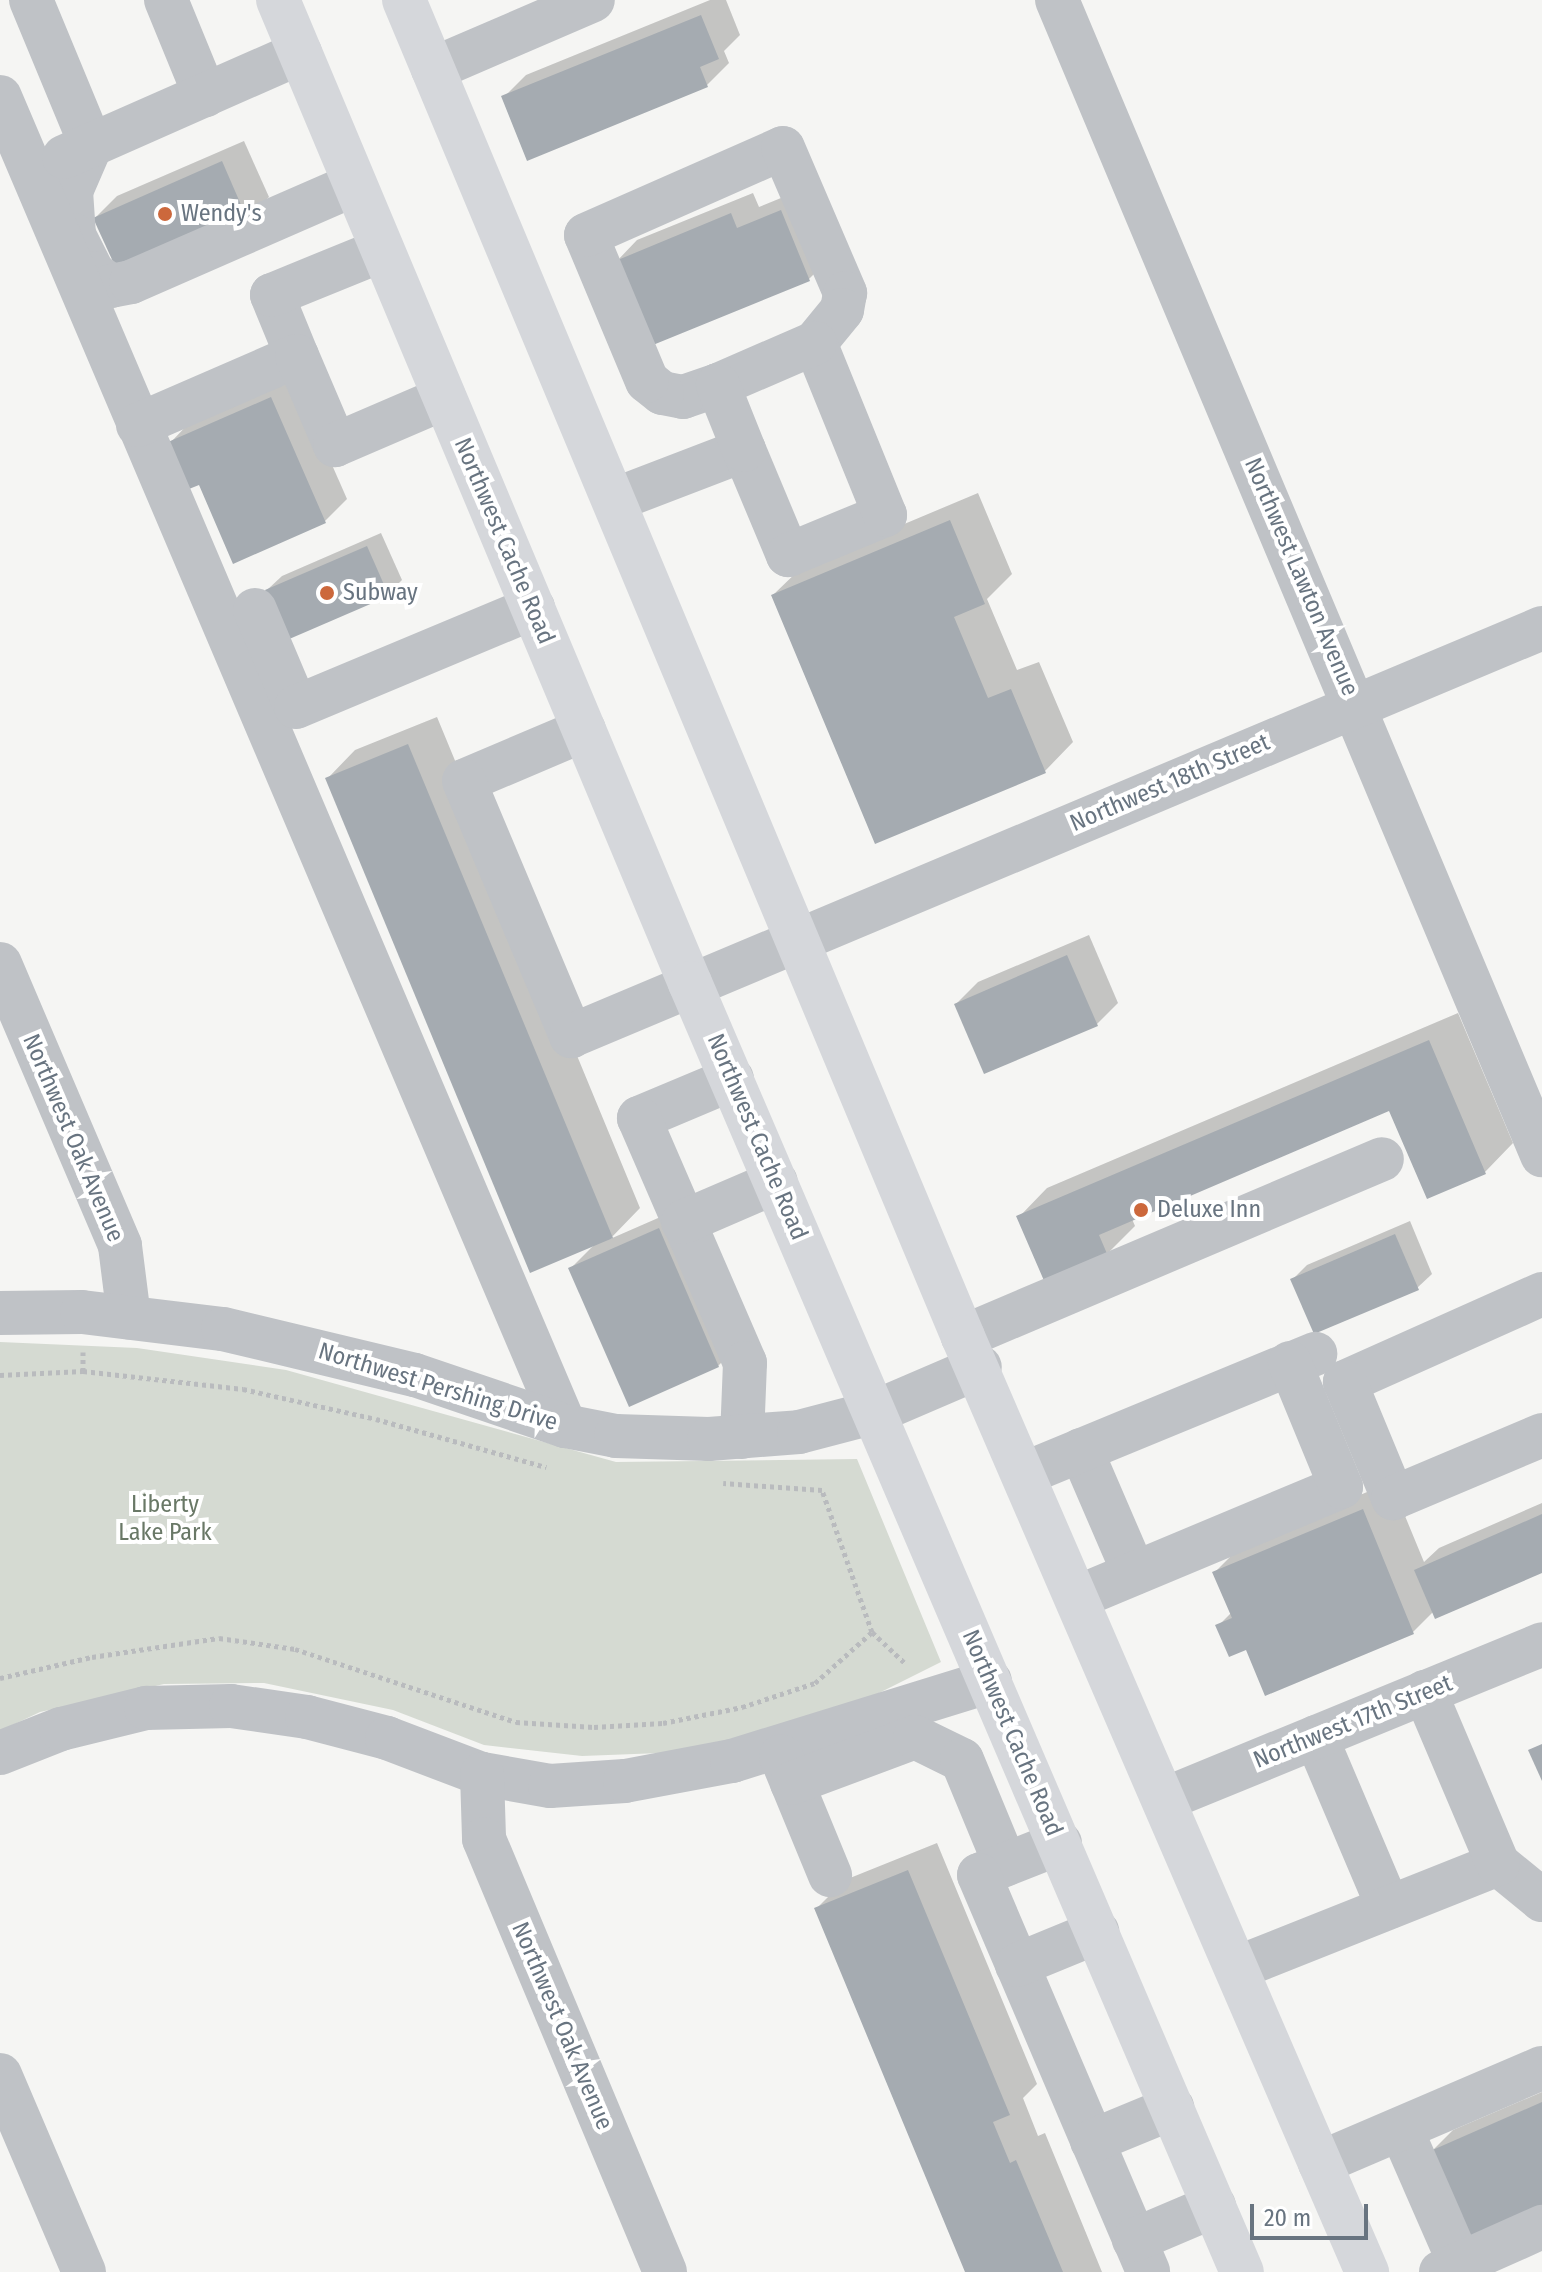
<!DOCTYPE html>
<style>
body{margin:0}
#map{position:relative;width:1542px;height:2272px;overflow:hidden;background:#f5f5f3;font-family:"Fira Sans Condensed",sans-serif}
div>[style]{position:absolute}
[style*='--x']{left:calc(var(--x)*1px);top:calc(var(--y)*1px);width:calc(var(--w)*1px);rotate:calc(var(--a)*1deg)}
.green>*{inset:0;background:#d5dad2}
.shadow>*{inset:0;background:#0003}
.building>*{inset:0;background:#a5abb1}
.path>*{height:5px;margin-top:-2.5px;transform-origin:0;background:repeating-linear-gradient(90deg,#b9bbbe 0 4px,transparent 0 8px)}
.minor>*{height:44px;margin:-22px;padding:0 22px;transform-origin:22px;border-radius:22px;background:#bfc2c6}
.major>*{height:44px;margin:-22px;padding:0 22px;transform-origin:22px;border-radius:22px;background:#d5d7db}
.dots>*{width:22px;height:22px;translate:-50% -50%;box-sizing:border-box;border:4px solid #fff;border-radius:50%}
span{translate:-50% -50%;white-space:nowrap;text-align:center;line-height:1.15;-webkit-text-stroke:8px #fff;paint-order:stroke}
.poi-label{font-size:24px;color:#687480}
.left{translate:0 -50%;text-align:left}
.street-label{font-size:24px;color:#687480}
.park-label{font-size:24px;color:#697866}
.scale{position:absolute;left:1250px;top:2204px;width:118px;height:36px;box-sizing:border-box;border:4px solid #687480;border-top:0;padding-left:10px;font-size:24px;line-height:28px;white-space:nowrap;color:#687480;-webkit-text-stroke:6px #fff;paint-order:stroke}
</style>
<div id="map">
<div class="green">
<div style="clip-path:polygon(0 1342px,137px 1348px,286px 1370px,616px 1462px,857px 1459px,941px 1662px,851px 1707px,687px 1752px,582px 1756px,484px 1745px,393px 1710px,264px 1683px,164px 1684px,40px 1712px,0 1731px)"></div>
</div>
<div class="shadow">
<div style="clip-path:polygon(710px 0,726px 0,740px 35px,724px 51px,729px 63px,707px 85px,504px 97px,526px 75px)"></div>
<div style="clip-path:polygon(244px 141px,269px 197px,247px 219px,95px 218px,117px 196px)"></div>
<div style="clip-path:polygon(803px 189px,831px 257px,809px 279px,616px 262px,637px 240px,753px 193px,759px 207px)"></div>
<div style="clip-path:polygon(293px 376px,347px 499px,325px 521px,200px 482px,171px 442px,192px 420px)"></div>
<div style="clip-path:polygon(978px 493px,1012px 574px,987px 599px,1017px 670px,1039px 662px,1073px 742px,1045px 771px,773px 595px,802px 567px)"></div>
<div style="clip-path:polygon(381px 533px,402px 580px,387px 595px,267px 590px,282px 576px)"></div>
<div style="clip-path:polygon(437px 717px,640px 1208px,610px 1239px,681px 1208px,740px 1344px,718px 1366px,571px 1268px,595px 1244px,327px 779px,355px 750px)"></div>
<div style="clip-path:polygon(1089px 935px,1118px 1003px,1096px 1025px,956px 1004px,978px 982px)"></div>
<div style="clip-path:polygon(1458px 1013px,1513px 1143px,1485px 1172px,1390px 1108px,1132px 1219px,1135px 1226px,1106px 1255px,1019px 1217px,1047px 1188px)"></div>
<div style="clip-path:polygon(1410px 1221px,1432px 1274px,1417px 1288px,1293px 1279px,1307px 1265px)"></div>
<div style="clip-path:polygon(1391px 1482px,1424px 1562px,1439px 1548px,1542px 1503px,1542px 1571px,1434px 1611px,1413px 1632px,1247px 1647px,1218px 1626px,1232px 1612px,1215px 1572px,1243px 1544px)"></div>
<div style="clip-path:polygon(937px 1843px,1037px 2084px,1023px 2098px,1038px 2136px,1045px 2133px,1102px 2272px,967px 2272px,816px 1909px,845px 1880px)"></div>
<div style="clip-path:polygon(1542px 2092px,1542px 2206px,1431px 2152px,1453px 2130px)"></div>
</div>
<div class="building">
<div style="clip-path:polygon(701px 15px,719px 59px,700px 67px,708px 87px,527px 161px,501px 96px)"></div>
<div style="clip-path:polygon(222px 161px,248px 221px,120px 277px,93px 218px)"></div>
<div style="clip-path:polygon(781px 210px,810px 281px,648px 347px,613px 262px,731px 213px,737px 228px)"></div>
<div style="clip-path:polygon(271px 397px,326px 523px,233px 564px,199px 485px,189px 489px,168px 442px)"></div>
<div style="clip-path:polygon(950px 520px,985px 604px,954px 617px,988px 698px,1011px 689px,1046px 773px,875px 844px,771px 595px)"></div>
<div style="clip-path:polygon(367px 546px,389px 596px,287px 640px,265px 590px)"></div>
<div style="clip-path:polygon(408px 744px,613px 1238px,530px 1273px,325px 778px)"></div>
<div style="clip-path:polygon(1067px 955px,1098px 1026px,984px 1074px,954px 1004px)"></div>
<div style="clip-path:polygon(1429px 1040px,1486px 1174px,1427px 1199px,1389px 1111px,1099px 1235px,1108px 1256px,1045px 1283px,1016px 1216px)"></div>
<div style="clip-path:polygon(659px 1228px,719px 1367px,629px 1407px,568px 1268px)"></div>
<div style="clip-path:polygon(1395px 1234px,1419px 1290px,1314px 1334px,1290px 1279px)"></div>
<div style="clip-path:polygon(1363px 1509px,1414px 1634px,1265px 1696px,1246px 1650px,1229px 1657px,1215px 1625px,1232px 1618px,1212px 1572px)"></div>
<div style="clip-path:polygon(1542px 1514px,1542px 1573px,1435px 1619px,1414px 1570px)"></div>
<div style="clip-path:polygon(1542px 1744px,1542px 1781px,1528px 1750px)"></div>
<div style="clip-path:polygon(908px 1870px,1010px 2115px,993px 2122px,1010px 2163px,1016px 2160px,1063px 2272px,965px 2272px,814px 1908px)"></div>
<div style="clip-path:polygon(1542px 2102px,1542px 2209px,1468px 2241px,1428px 2152px)"></div>
</div>
<div class="path">
<div style="--x:83;--y:1352;--w:19;--a:90"></div>
<div style="--x:0;--y:1375;--w:83;--a:-2.8"></div>
<div style="--x:83;--y:1371;--w:161;--a:6.4"></div>
<div style="--x:243;--y:1389;--w:136;--a:12.7"></div>
<div style="--x:376;--y:1419;--w:177;--a:15.8"></div>
<div style="--x:872;--y:1632;--w:47;--a:43.3"></div>
<div style="--x:0;--y:1678;--w:94;--a:-12.9"></div>
<div style="--x:92;--y:1657;--w:128;--a:-8.5"></div>
<div style="--x:219;--y:1638;--w:77;--a:8.2"></div>
<div style="--x:295;--y:1649;--w:233;--a:18.3"></div>
<div style="--x:516;--y:1722;--w:78;--a:3.7"></div>
<div style="--x:594;--y:1727;--w:69;--a:-3.3"></div>
<div style="--x:663;--y:1723;--w:81;--a:-11.4"></div>
<div style="--x:742;--y:1707;--w:77;--a:-18.2"></div>
<div style="--x:815;--y:1683;--w:76;--a:-41.8"></div>
<div style="--x:872;--y:1632;--w:151;--a:-109.4"></div>
<div style="--x:822;--y:1490;--w:99;--a:-176"></div>
</div>
<div class="minor">
<div style="--x:31;--y:0;--w:157;--a:67.5"></div>
<div style="--x:91;--y:145;--w:50;--a:113.5"></div>
<div style="--x:71;--y:191;--w:44;--a:86.1"></div>
<div style="--x:74;--y:235;--w:42;--a:63.4"></div>
<div style="--x:93;--y:273;--w:22;--a:36"></div>
<div style="--x:111;--y:286;--w:20;--a:-11"></div>
<div style="--x:131;--y:282;--w:244;--a:-23.6"></div>
<div style="--x:166;--y:0;--w:103;--a:67.7"></div>
<div style="--x:1057;--y:0;--w:1253;--a:67.22"></div>
<div style="--x:433;--y:69;--w:174;--a:-23.3"></div>
<div style="--x:0;--y:97;--w:1444;--a:66.97"></div>
<div style="--x:64;--y:157;--w:258;--a:-23.8"></div>
<div style="--x:297;--y:356;--w:66;--a:-112.3"></div>
<div style="--x:272;--y:295;--w:119;--a:-22.2"></div>
<div style="--x:718;--y:385;--w:37;--a:161"></div>
<div style="--x:683;--y:397;--w:21;--a:-169"></div>
<div style="--x:662;--y:393;--w:19;--a:-141"></div>
<div style="--x:647;--y:381;--w:158;--a:-112.7"></div>
<div style="--x:586;--y:235;--w:215;--a:-23.8"></div>
<div style="--x:783;--y:148;--w:158;--a:66.8"></div>
<div style="--x:845;--y:293;--w:17;--a:100"></div>
<div style="--x:842;--y:310;--w:43;--a:129.3"></div>
<div style="--x:138;--y:425;--w:173;--a:-23.5"></div>
<div style="--x:297;--y:356;--w:97;--a:66.9"></div>
<div style="--x:335;--y:445;--w:119;--a:-23.3"></div>
<div style="--x:614;--y:500;--w:139;--a:-21"></div>
<div style="--x:744;--y:450;--w:114;--a:67.3"></div>
<div style="--x:788;--y:555;--w:105;--a:-22.4"></div>
<div style="--x:885;--y:515;--w:186;--a:-112.1"></div>
<div style="--x:815;--y:343;--w:106;--a:156.6"></div>
<div style="--x:718;--y:385;--w:70;--a:68.2"></div>
<div style="--x:255;--y:610;--w:105;--a:67.1"></div>
<div style="--x:296;--y:707;--w:257;--a:-22.7"></div>
<div style="--x:584;--y:730;--w:130;--a:157"></div>
<div style="--x:464;--y:781;--w:277;--a:67.2"></div>
<div style="--x:571;--y:1036;--w:1053;--a:-22.79"></div>
<div style="--x:0;--y:964;--w:306;--a:66.9"></div>
<div style="--x:120;--y:1246;--w:72;--a:82.8"></div>
<div style="--x:732;--y:1079;--w:101;--a:157.2"></div>
<div style="--x:639;--y:1118;--w:267;--a:66.6"></div>
<div style="--x:745;--y:1363;--w:74;--a:92.3"></div>
<div style="--x:683;--y:1222;--w:101;--a:-23.3"></div>
<div style="--x:1542;--y:1294;--w:216;--a:155.9"></div>
<div style="--x:1345;--y:1382;--w:126;--a:67.5"></div>
<div style="--x:1393;--y:1498;--w:162;--a:-22.9"></div>
<div style="--x:0;--y:1313;--w:82;--a:-0.7"></div>
<div style="--x:82;--y:1312;--w:142;--a:6.9"></div>
<div style="--x:223;--y:1329;--w:197;--a:13.5"></div>
<div style="--x:415;--y:1375;--w:158;--a:18.8"></div>
<div style="--x:565;--y:1426;--w:52;--a:11.1"></div>
<div style="--x:616;--y:1436;--w:93;--a:1.8"></div>
<div style="--x:709;--y:1439;--w:90;--a:-4.4"></div>
<div style="--x:799;--y:1432;--w:79;--a:-14.7"></div>
<div style="--x:875;--y:1412;--w:114;--a:-23.2"></div>
<div style="--x:963;--y:1337;--w:455;--a:-23"></div>
<div style="--x:1081;--y:1450;--w:134;--a:66.7"></div>
<div style="--x:1026;--y:1473;--w:313;--a:-22.4"></div>
<div style="--x:1078;--y:1597;--w:285;--a:-22.7"></div>
<div style="--x:1341;--y:1487;--w:134;--a:-112.4"></div>
<div style="--x:1316;--y:1737;--w:185;--a:67"></div>
<div style="--x:0;--y:1753;--w:66;--a:-21.5"></div>
<div style="--x:61;--y:1729;--w:88;--a:-13.9"></div>
<div style="--x:146;--y:1708;--w:85;--a:-1.3"></div>
<div style="--x:231;--y:1706;--w:77;--a:8.2"></div>
<div style="--x:307;--y:1717;--w:83;--a:14.7"></div>
<div style="--x:387;--y:1738;--w:102;--a:20.8"></div>
<div style="--x:482;--y:1774;--w:69;--a:10"></div>
<div style="--x:550;--y:1786;--w:75;--a:-3.8"></div>
<div style="--x:625;--y:1781;--w:109;--a:-10.6"></div>
<div style="--x:732;--y:1761;--w:270;--a:-17.2"></div>
<div style="--x:781;--y:1756;--w:129;--a:67.6"></div>
<div style="--x:482;--y:1774;--w:65;--a:88.2"></div>
<div style="--x:484;--y:1839;--w:469;--a:67.3"></div>
<div style="--x:792;--y:1783;--w:131;--a:-20.5"></div>
<div style="--x:915;--y:1737;--w:52;--a:26.1"></div>
<div style="--x:962;--y:1760;--w:113;--a:67.5"></div>
<div style="--x:1165;--y:1799;--w:408;--a:-22.3"></div>
<div style="--x:1060;--y:1843;--w:87;--a:158.4"></div>
<div style="--x:979;--y:1875;--w:431;--a:66.9"></div>
<div style="--x:1498;--y:1864;--w:57;--a:39.3"></div>
<div style="--x:1017;--y:1965;--w:87;--a:-22.4"></div>
<div style="--x:1237;--y:1968;--w:281;--a:-21.7"></div>
<div style="--x:1498;--y:1864;--w:187;--a:-113"></div>
<div style="--x:0;--y:2075;--w:214;--a:66.9"></div>
<div style="--x:1401;--y:2129;--w:147;--a:66.4"></div>
<div style="--x:1092;--y:2141;--w:87;--a:-22.4"></div>
<div style="--x:1320;--y:2163;--w:241;--a:-23.2"></div>
<div style="--x:1134;--y:2240;--w:87;--a:-23"></div>
<div style="--x:1441;--y:2272;--w:111;--a:-24"></div>
</div>
<div class="major">
<div style="--x:278;--y:0;--w:1066;--a:67.26"></div>
<div style="--x:690;--y:983;--w:1402;--a:66.82"></div>
<div style="--x:404;--y:0;--w:1449;--a:67.31"></div>
<div style="--x:963;--y:1337;--w:1019;--a:66.63"></div>
</div>
<div class="dots">
<div style="left:165px;top:214px;background:#cc683c"></div>
<div style="left:327px;top:593px;background:#cc683c"></div>
<div style="left:1141px;top:1210px;background:#cc683c"></div>
</div>
<div class="poi-label">
<span class="left" style="left:181px;top:214px">Wendy's</span>
<span class="left" style="left:343px;top:593px">Subway</span>
<span class="left" style="left:1157px;top:1210px">Deluxe Inn</span>
</div>
<div class="street-label">
<span style="left:504px;top:541px;rotate:67deg">Northwest Cache Road</span>
<span style="left:1301px;top:577px;rotate:67deg">Northwest Lawton Avenue</span>
<span style="left:1170px;top:783px;rotate:-23deg">Northwest 18th Street</span>
<span style="left:757px;top:1137px;rotate:67deg">Northwest Cache Road</span>
<span style="left:73px;top:1138px;rotate:67deg">Northwest Oak Avenue</span>
<span style="left:438px;top:1387px;rotate:17deg">Northwest Pershing Drive</span>
<span style="left:1353px;top:1722px;rotate:-22deg">Northwest 17th Street</span>
<span style="left:1012px;top:1733px;rotate:67deg">Northwest Cache Road</span>
<span style="left:562px;top:2026px;rotate:67deg">Northwest Oak Avenue</span>
</div>
<div class="park-label">
<span style="left:165px;top:1519px">Liberty<br>Lake Park</span>
</div>
<div class="scale">20 m</div>
</div>
